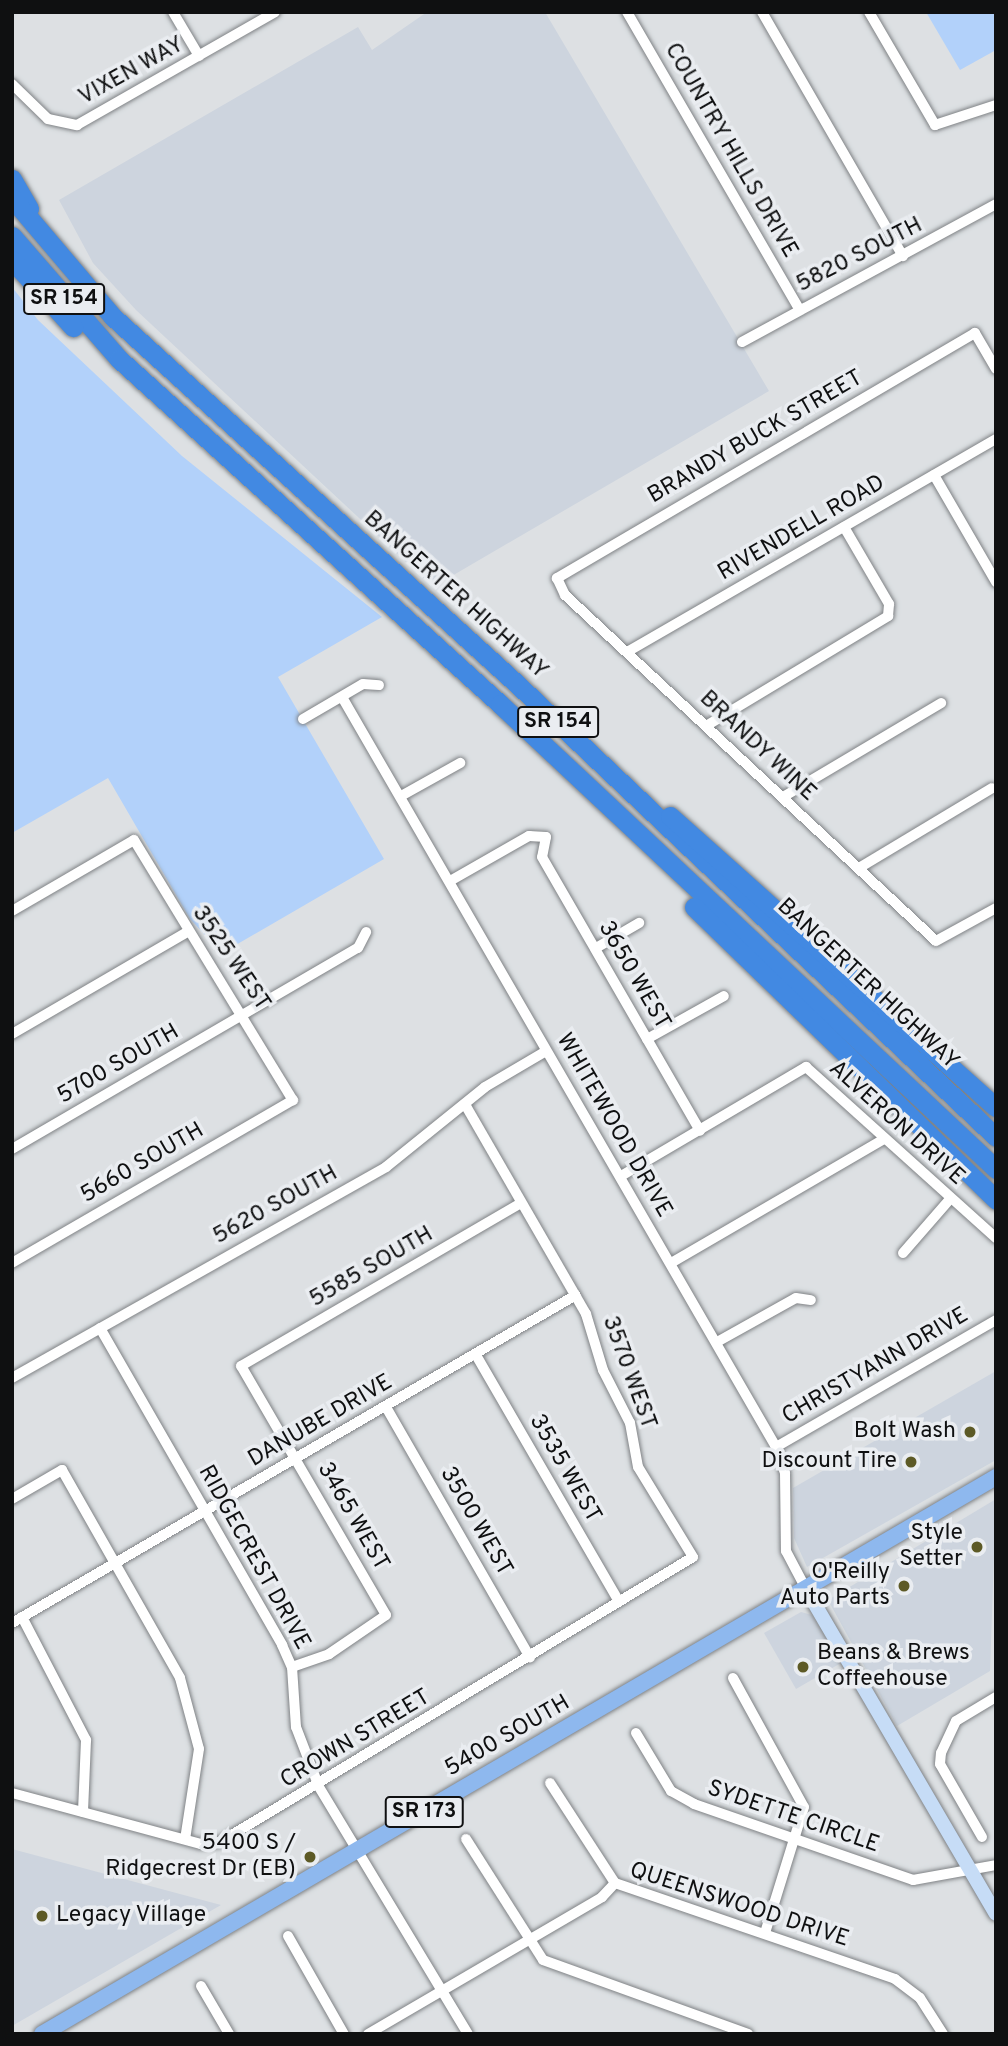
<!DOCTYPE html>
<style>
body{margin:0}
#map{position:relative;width:1008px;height:2046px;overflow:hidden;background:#dde0e3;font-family:Overpass,sans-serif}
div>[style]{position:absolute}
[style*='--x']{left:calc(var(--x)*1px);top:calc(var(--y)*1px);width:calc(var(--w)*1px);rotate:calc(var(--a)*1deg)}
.built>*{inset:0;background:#cdd4de}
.green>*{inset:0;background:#b2d1fa}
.roads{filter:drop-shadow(0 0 2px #7f8285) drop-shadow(0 0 2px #7f8285)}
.street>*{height:10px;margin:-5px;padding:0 5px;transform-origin:5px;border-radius:5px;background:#fff}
.secondary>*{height:14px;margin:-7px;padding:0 7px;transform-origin:7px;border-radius:7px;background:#c6dcf6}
.primary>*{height:16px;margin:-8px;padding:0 8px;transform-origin:8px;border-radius:8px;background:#8eb8ee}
.highway>*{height:19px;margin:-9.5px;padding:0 9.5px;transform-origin:9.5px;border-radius:9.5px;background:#4289e2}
.dots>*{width:19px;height:19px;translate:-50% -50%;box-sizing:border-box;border:4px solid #eaedf1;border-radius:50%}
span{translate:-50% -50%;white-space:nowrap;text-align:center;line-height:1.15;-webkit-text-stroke:7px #eaedf1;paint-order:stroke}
.shield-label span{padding:2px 5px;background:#eaedf1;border:2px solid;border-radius:5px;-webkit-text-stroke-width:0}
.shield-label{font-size:21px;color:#0f1011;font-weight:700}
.street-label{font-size:23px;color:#0f1011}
.poi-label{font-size:23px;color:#0f1011}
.right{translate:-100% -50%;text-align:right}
.left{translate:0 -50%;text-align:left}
.frame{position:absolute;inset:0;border:14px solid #0f1011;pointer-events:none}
</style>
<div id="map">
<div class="built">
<div style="clip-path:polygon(427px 12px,545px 12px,769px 391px,433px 587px,136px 310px,93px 263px,59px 200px,358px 27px,372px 50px)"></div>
<div style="clip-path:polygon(996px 1371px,996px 1460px,807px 1567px,794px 1538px,793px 1488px)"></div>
<div style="clip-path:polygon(996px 1499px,990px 1671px,897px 1726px,828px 1600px)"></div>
<div style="clip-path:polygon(801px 1612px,812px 1615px,841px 1663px,796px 1689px,764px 1633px)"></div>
<div style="clip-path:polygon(12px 1849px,221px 1905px,12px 2026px)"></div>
</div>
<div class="green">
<div style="clip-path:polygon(926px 12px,996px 12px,996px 50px,960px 70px)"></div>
<div style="clip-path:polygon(12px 287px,38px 320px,182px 456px,382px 617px,278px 677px,384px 859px,222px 953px,190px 919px,108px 778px,12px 833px)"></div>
</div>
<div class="roads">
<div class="street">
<div style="--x:173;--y:12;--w:51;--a:59.4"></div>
<div style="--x:627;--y:12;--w:343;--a:59.9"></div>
<div style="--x:762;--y:12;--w:282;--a:60"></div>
<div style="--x:869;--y:12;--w:131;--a:59.7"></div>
<div style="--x:935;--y:125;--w:64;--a:-18.2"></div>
<div style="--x:12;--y:84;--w:50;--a:44.2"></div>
<div style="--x:48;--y:119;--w:30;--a:12"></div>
<div style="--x:77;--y:125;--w:228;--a:-29.7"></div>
<div style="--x:742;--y:342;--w:289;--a:-28.5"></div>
<div style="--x:996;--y:369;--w:42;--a:-120.3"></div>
<div style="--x:975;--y:333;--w:485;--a:149.6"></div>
<div style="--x:557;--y:578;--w:19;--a:65"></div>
<div style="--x:565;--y:595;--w:507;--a:43"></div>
<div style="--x:936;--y:941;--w:68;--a:-28.8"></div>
<div style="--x:934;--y:475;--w:124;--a:59.9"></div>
<div style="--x:627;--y:652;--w:426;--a:-30"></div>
<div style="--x:342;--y:697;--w:867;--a:59.94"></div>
<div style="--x:776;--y:1447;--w:28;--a:71"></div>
<div style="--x:785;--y:1473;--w:78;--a:89.3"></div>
<div style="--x:786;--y:1551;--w:43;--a:62.2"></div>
<div style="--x:303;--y:719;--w:69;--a:-30.3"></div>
<div style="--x:363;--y:684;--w:16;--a:4"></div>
<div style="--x:706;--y:726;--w:213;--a:-31.1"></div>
<div style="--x:888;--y:616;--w:12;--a:-85"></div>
<div style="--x:889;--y:604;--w:89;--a:-120.3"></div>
<div style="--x:401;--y:796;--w:68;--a:-29.2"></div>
<div style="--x:783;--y:797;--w:184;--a:-30.7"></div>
<div style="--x:859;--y:868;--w:155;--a:-31"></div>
<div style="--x:450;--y:881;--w:91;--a:-29.7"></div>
<div style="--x:529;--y:836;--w:17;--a:3"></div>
<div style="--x:546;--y:837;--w:20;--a:101"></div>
<div style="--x:542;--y:857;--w:316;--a:60"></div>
<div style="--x:12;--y:911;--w:141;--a:-30.2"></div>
<div style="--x:134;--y:840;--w:305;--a:58.6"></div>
<div style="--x:293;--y:1100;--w:325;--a:149.9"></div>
<div style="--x:596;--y:948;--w:50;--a:-30.2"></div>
<div style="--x:12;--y:1034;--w:203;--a:-30.2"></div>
<div style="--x:647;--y:1039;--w:88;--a:-29.2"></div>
<div style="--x:12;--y:1149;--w:400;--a:-30.2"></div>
<div style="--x:358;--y:948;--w:18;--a:-63"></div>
<div style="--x:621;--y:1176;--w:215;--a:-30.5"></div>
<div style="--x:806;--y:1067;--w:256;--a:42"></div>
<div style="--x:903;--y:1253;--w:72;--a:-49"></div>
<div style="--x:671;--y:1263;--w:246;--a:-30.2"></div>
<div style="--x:100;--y:1328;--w:366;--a:60.1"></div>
<div style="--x:282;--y:1645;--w:24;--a:66"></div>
<div style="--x:292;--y:1667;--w:60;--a:86.2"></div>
<div style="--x:296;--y:1727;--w:64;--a:69"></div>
<div style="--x:319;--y:1787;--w:288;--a:58.9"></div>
<div style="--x:717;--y:1342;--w:90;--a:-29.1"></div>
<div style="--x:796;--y:1298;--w:15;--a:8"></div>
<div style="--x:476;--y:1355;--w:285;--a:59.9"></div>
<div style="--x:12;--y:1378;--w:429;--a:-29.4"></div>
<div style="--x:386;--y:1167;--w:127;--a:-38.9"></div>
<div style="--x:485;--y:1087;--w:71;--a:-30.5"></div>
<div style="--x:386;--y:1407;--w:289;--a:60.1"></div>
<div style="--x:776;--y:1447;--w:254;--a:-30"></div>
<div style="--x:12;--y:1499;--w:58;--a:-30.1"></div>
<div style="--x:62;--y:1470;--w:239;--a:60.4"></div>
<div style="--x:180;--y:1678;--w:73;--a:75"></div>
<div style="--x:199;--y:1749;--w:91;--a:98.8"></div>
<div style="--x:22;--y:1617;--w:139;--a:62.5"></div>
<div style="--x:86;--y:1740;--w:72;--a:92.4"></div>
<div style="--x:12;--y:1623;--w:652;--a:-30.18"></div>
<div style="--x:292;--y:1667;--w:39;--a:-19"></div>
<div style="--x:329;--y:1654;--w:69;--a:-34.4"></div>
<div style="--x:386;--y:1615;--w:288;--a:-120.2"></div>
<div style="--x:241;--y:1366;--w:324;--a:-30.2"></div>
<div style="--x:733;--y:1678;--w:147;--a:61.2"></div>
<div style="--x:804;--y:1807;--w:132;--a:107.2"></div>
<div style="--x:636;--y:1733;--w:68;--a:58.9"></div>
<div style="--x:671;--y:1791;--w:26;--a:29"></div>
<div style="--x:694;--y:1804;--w:232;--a:19.1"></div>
<div style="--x:913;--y:1880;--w:84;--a:-10.2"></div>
<div style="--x:550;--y:1783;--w:119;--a:57"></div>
<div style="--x:615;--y:1883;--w:296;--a:18.9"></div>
<div style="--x:895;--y:1979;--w:31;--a:37"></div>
<div style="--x:920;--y:1998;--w:43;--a:57.4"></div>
<div style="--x:12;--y:1793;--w:196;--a:15.1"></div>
<div style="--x:201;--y:1844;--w:19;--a:-6"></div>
<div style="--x:220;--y:1842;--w:552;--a:-31.07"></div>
<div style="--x:693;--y:1557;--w:105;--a:-121.4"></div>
<div style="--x:638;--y:1467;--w:45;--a:-100.3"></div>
<div style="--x:630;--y:1423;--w:59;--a:-117"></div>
<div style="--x:603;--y:1370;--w:59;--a:-106.9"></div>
<div style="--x:586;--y:1314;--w:242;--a:-120"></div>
<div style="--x:982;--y:1837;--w:84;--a:-119.9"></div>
<div style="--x:940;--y:1764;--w:11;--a:-85"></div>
<div style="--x:941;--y:1753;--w:35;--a:-65"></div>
<div style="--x:956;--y:1721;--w:47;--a:-31"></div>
<div style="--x:466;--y:1839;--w:143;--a:57.5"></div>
<div style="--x:543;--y:1960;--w:218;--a:19.8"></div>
<div style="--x:288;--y:1936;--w:113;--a:60.3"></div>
<div style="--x:201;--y:1986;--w:56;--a:59.7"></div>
<div style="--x:368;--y:2034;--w:271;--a:-30.3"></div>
<div style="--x:602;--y:1897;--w:19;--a:-47"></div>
</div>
<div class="secondary">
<div style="--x:806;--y:1589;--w:376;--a:59.7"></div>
</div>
<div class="primary">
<div style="--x:42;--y:2034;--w:1105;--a:-30.28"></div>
</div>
<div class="highway">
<div style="--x:12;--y:179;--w:34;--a:60"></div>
<div style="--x:12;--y:198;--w:155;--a:49.7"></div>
<div style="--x:112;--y:316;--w:547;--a:42.26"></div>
<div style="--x:517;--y:684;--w:659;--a:43.4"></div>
<div style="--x:12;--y:236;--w:163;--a:49"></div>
<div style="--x:119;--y:359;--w:514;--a:42.16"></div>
<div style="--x:500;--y:704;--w:680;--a:43.15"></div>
<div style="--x:12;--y:260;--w:91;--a:47.7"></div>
<div style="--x:670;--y:816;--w:437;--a:41.8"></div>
<div style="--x:694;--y:907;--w:421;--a:44.1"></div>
</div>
</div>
<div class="dots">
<div style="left:970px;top:1432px;background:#5d5a26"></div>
<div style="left:911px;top:1462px;background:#5d5a26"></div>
<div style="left:977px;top:1547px;background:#5d5a26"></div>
<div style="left:904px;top:1586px;background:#5d5a26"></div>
<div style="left:803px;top:1667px;background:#5d5a26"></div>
<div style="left:310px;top:1857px;background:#5d5a26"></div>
<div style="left:42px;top:1916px;background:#5d5a26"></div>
</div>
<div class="shield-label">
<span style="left:64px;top:299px">SR 154</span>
<span style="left:558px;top:722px">SR 154</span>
<span style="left:424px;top:1812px">SR 173</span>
</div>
<div class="street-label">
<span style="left:132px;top:72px;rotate:-29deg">VIXEN WAY</span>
<span style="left:730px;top:151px;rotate:60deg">COUNTRY HILLS DRIVE</span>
<span style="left:860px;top:256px;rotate:-27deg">5820 SOUTH</span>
<span style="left:756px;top:438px;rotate:-30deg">BRANDY BUCK STREET</span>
<span style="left:802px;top:529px;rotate:-30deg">RIVENDELL ROAD</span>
<span style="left:455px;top:596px;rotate:42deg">BANGERTER HIGHWAY</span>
<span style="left:757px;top:747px;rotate:43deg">BRANDY WINE</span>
<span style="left:230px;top:959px;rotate:56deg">3525 WEST</span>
<span style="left:633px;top:976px;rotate:60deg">3650 WEST</span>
<span style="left:867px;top:985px;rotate:43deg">BANGERTER HIGHWAY</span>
<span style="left:119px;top:1065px;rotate:-30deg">5700 SOUTH</span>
<span style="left:896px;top:1124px;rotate:42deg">ALVERON DRIVE</span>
<span style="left:613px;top:1126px;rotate:60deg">WHITEWOOD DRIVE</span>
<span style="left:143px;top:1164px;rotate:-30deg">5660 SOUTH</span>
<span style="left:276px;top:1206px;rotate:-29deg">5620 SOUTH</span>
<span style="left:372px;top:1268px;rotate:-30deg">5585 SOUTH</span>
<span style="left:876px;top:1367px;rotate:-30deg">CHRISTYANN DRIVE</span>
<span style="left:628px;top:1373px;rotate:70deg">3570 WEST</span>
<span style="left:321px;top:1422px;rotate:-30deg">DANUBE DRIVE</span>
<span style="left:564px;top:1469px;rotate:60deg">3535 WEST</span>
<span style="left:352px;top:1517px;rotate:60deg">3465 WEST</span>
<span style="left:475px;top:1522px;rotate:60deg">3500 WEST</span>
<span style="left:253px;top:1558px;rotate:61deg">RIDGECREST DRIVE</span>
<span style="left:508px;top:1737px;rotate:-30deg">5400 SOUTH</span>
<span style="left:356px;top:1740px;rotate:-31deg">CROWN STREET</span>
<span style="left:793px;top:1818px;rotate:19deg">SYDETTE CIRCLE</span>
<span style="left:739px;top:1906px;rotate:18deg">QUEENSWOOD DRIVE</span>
</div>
<div class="poi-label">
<span class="right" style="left:956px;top:1432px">Bolt Wash</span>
<span class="right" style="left:897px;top:1462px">Discount Tire</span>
<span class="right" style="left:963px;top:1547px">Style<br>Setter</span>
<span class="right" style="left:890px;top:1586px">O'Reilly<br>Auto Parts</span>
<span class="left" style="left:817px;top:1667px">Beans &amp; Brews<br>Coffeehouse</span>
<span class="right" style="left:296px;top:1857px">5400 S /<br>Ridgecrest Dr (EB)</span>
<span class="left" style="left:56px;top:1916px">Legacy Village</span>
</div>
<div class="frame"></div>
</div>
